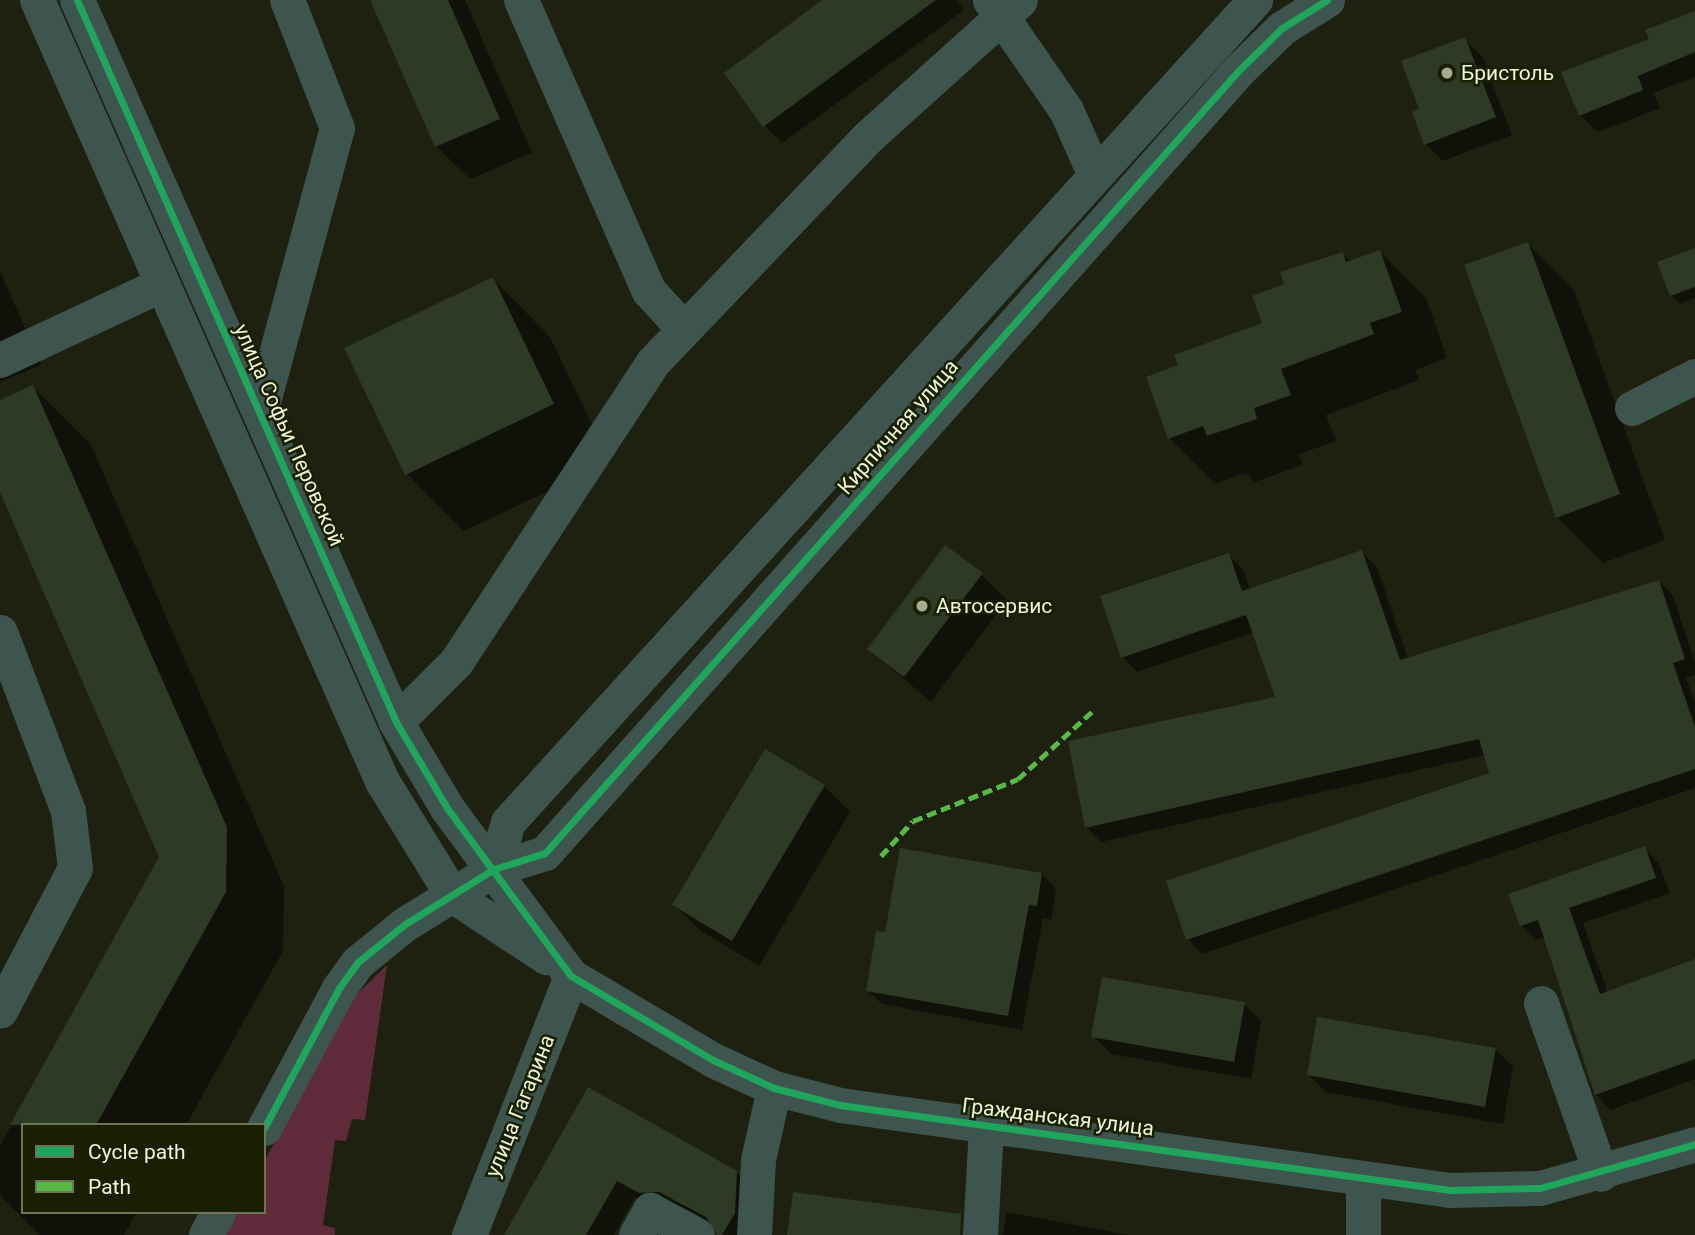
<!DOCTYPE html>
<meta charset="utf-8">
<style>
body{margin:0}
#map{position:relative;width:1695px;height:1235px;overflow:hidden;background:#1e2110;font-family:Roboto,sans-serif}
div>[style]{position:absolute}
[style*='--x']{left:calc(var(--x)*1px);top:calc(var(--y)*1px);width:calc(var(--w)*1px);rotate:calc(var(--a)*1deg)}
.green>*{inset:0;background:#5f2b3b}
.shadow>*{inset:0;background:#0007}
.building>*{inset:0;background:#2e3a25}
.minor>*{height:35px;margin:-17.5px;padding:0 17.5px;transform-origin:17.5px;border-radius:17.5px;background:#3e554f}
.quiet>*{height:5px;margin-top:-2.5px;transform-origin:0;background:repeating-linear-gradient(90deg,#58b947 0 10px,transparent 0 15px)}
.cycleway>*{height:7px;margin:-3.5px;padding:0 3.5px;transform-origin:3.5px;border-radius:3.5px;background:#20a55d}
.dots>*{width:19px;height:19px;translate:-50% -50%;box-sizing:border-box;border:4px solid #191f00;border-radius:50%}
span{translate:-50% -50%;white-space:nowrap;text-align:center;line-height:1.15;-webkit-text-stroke:5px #191f00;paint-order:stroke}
.poi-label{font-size:21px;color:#edf6d5}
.left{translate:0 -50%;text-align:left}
.street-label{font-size:21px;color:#edf6d5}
.legend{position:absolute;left:21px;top:1123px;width:245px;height:91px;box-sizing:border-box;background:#191f00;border:2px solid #6e7555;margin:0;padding:9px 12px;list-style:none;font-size:21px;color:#edf6d5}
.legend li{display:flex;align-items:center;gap:14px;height:35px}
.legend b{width:35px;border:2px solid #6e7555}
</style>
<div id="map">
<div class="green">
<div style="clip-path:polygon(387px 965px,365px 1120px,352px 1119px,346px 1141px,335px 1140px,323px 1225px,335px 1228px,335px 1235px,225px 1235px,237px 1212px,264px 1212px,264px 1162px,355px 996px)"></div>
</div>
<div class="shadow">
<div style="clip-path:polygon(372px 0,465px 0,532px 153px,470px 179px,436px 146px)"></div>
<div style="clip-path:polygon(825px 0,956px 0,964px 10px,782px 143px,765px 126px)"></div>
<div style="clip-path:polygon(1695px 19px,1695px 77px,1654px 93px,1660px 108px,1598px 132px,1580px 115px)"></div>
<div style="clip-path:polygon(1464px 39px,1482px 56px,1512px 135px,1443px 161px,1426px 144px,1422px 110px)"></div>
<div style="clip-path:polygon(1528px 244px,1574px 290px,1665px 540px,1603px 563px,1557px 517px)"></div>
<div style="clip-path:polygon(1695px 249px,1695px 298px,1680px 304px,1671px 295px)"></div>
<div style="clip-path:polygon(1380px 252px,1426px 298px,1447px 358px,1415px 370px,1419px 380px,1326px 415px,1336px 441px,1299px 454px,1302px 465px,1255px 482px,1246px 473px,1215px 484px,1169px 438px,1180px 366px,1264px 324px,1287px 285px,1343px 254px,1351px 262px)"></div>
<div style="clip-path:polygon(0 271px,41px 365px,0 382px)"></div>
<div style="clip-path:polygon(493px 279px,550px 337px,610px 462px,464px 531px,407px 474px)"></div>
<div style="clip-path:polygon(33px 387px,91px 445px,284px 886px,283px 951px,186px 1125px,23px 1125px,23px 1212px,137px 1212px,124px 1235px,40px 1235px,0 1195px,0 1146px,161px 857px,0 488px,0 401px)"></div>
<div style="clip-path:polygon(1362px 552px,1377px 567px,1408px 659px,1659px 581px,1673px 596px,1695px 663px,1695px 675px,1686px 678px,1695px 703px,1695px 788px,1202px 954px,1188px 939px,1491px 774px,1485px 755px,1101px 842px,1086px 827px,1277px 698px,1254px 632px,1137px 672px,1123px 657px,1228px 555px,1243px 569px,1250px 590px)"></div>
<div style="clip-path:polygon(981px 574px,1007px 600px,931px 702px,869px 649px)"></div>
<div style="clip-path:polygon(824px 786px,850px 812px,759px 966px,701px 931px,674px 905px)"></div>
<div style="clip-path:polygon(1644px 848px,1659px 864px,1670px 893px,1583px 923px,1608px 993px,1695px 961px,1695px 1079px,1611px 1110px,1596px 1095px,1546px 937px,1536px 940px,1521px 925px)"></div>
<div style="clip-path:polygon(1042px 874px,1056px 889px,1051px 920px,1043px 918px,1022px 1030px,882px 1004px,867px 990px,886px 934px)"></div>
<div style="clip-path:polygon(1244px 1004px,1261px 1021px,1251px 1079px,1111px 1054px,1093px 1036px)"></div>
<div style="clip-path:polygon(1495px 1049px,1513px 1067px,1503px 1124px,1326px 1092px,1309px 1075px)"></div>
<div style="clip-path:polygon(589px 1089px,736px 1172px,754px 1190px,750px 1235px,720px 1235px,679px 1209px,658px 1210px,635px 1197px,614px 1235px,506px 1235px)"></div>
<div style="clip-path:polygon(1007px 1212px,1128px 1235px,1003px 1235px)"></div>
</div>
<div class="building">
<div style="clip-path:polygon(370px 0,448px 0,500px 119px,435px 147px)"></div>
<div style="clip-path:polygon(822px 0,936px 0,763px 127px,724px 73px)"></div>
<div style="clip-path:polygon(1695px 11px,1695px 52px,1638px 76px,1643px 90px,1579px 116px,1561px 72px,1649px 39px,1645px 30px)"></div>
<div style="clip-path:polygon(1465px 37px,1496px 117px,1424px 145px,1412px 112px,1419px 109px,1401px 61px)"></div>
<div style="clip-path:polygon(1528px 242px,1620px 494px,1556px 518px,1464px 265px)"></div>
<div style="clip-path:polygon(1695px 248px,1695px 287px,1670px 296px,1657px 262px)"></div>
<div style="clip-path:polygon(1380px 250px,1402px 312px,1370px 323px,1374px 334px,1281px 369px,1291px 395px,1254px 408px,1257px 419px,1207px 436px,1203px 426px,1168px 439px,1146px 377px,1178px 365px,1174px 355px,1262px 323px,1252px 296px,1284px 284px,1280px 272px,1343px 252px,1346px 262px)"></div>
<div style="clip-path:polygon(493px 277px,554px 404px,405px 475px,344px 348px)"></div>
<div style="clip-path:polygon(33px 385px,227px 827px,226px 892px,96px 1125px,10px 1125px,159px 857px,0 492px,0 400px)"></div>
<div style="clip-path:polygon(945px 545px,983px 573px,904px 677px,867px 649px)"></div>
<div style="clip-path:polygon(1362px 550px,1400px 660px,1659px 580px,1685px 659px,1673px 663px,1695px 727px,1695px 769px,1186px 940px,1166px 881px,1489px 773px,1479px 739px,1085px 828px,1068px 741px,1275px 697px,1246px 615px,1121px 658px,1100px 596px,1229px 553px,1242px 591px)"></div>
<div style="clip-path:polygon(765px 749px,825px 785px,732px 941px,672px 905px)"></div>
<div style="clip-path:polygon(1645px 846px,1656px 878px,1569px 908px,1600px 994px,1695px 959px,1695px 1059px,1595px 1095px,1538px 920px,1520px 926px,1508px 894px)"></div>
<div style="clip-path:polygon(900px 848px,1042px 873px,1037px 906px,1029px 905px,1008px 1016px,866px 991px,876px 931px,885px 932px)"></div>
<div style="clip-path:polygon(1102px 977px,1245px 1002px,1234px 1062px,1091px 1037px)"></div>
<div style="clip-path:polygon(1317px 1017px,1496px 1048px,1485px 1107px,1307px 1075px)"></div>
<div style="clip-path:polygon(588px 1087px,737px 1171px,735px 1213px,722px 1235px,717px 1235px,706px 1217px,659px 1192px,639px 1193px,617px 1181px,586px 1235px,504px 1235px)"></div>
<div style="clip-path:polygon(793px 1192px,961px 1214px,960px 1235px,787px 1235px)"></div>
</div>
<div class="minor">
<div style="--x:37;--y:0;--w:854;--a:66.17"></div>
<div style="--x:382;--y:781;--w:134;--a:58.4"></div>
<div style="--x:452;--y:895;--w:113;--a:33.4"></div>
<div style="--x:77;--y:0;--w:789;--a:66.16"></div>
<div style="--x:396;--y:722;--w:100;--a:59.3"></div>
<div style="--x:447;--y:808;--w:209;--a:53.6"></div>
<div style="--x:571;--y:976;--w:165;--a:30.6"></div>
<div style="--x:713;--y:1060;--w:67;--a:24.7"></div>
<div style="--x:774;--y:1088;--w:68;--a:14.4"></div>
<div style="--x:840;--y:1105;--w:616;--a:7.93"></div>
<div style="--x:1450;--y:1190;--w:90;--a:-1.3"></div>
<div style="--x:1540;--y:1188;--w:161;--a:-15.8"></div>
<div style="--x:521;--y:0;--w:318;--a:66.3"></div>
<div style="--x:649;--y:291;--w:50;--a:47.4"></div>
<div style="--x:990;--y:0;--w:134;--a:55.4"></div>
<div style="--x:1066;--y:110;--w:71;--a:66"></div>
<div style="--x:0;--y:360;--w:177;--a:-25.1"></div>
<div style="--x:1632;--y:408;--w:71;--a:-26.9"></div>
<div style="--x:260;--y:413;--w:295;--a:-74.9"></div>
<div style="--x:337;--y:128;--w:137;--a:-111.3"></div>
<div style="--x:0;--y:632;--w:191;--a:69.2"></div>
<div style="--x:68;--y:811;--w:57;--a:83"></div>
<div style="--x:75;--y:868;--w:161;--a:117.7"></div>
<div style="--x:396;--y:722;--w:85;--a:-45"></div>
<div style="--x:456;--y:662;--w:359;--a:-56.7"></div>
<div style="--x:653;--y:362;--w:313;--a:-46.3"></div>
<div style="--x:869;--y:136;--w:203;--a:-42"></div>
<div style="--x:494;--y:869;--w:49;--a:-73.4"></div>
<div style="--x:508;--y:822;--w:1111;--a:-47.74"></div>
<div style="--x:1541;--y:1003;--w:181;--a:70.7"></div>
<div style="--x:264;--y:1128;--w:159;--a:-61.8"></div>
<div style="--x:339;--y:988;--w:32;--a:-54"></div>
<div style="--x:358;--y:962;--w:60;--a:-39"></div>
<div style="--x:405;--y:924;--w:105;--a:-31.7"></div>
<div style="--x:494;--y:869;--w:53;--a:-17.4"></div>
<div style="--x:545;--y:853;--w:1046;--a:-48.45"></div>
<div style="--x:1239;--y:70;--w:60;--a:-44.3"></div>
<div style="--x:1282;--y:28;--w:53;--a:-31.9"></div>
<div style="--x:206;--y:1235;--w:26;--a:-62"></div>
<div style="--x:469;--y:1235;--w:278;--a:-68.5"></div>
<div style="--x:636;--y:1235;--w:29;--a:-61"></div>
<div style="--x:650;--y:1210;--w:53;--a:28"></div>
<div style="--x:754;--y:1235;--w:75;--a:-86.9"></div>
<div style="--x:758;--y:1160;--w:74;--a:-77.5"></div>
<div style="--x:980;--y:1235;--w:109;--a:-86.8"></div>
<div style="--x:1363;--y:1235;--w:54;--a:-90"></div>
</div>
<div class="quiet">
<div style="--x:881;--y:856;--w:47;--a:-47.6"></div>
<div style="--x:913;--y:821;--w:113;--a:-21.8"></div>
<div style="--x:1018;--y:779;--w:104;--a:-42.3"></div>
</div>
<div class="cycleway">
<div style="--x:77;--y:0;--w:789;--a:66.16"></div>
<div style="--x:396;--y:722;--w:100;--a:59.3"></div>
<div style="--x:447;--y:808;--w:209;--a:53.6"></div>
<div style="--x:571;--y:976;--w:165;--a:30.6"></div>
<div style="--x:713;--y:1060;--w:67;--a:24.7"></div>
<div style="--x:774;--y:1088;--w:68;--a:14.4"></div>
<div style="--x:840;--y:1105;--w:616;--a:7.93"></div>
<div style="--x:1450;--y:1190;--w:90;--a:-1.3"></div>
<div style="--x:1540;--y:1188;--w:161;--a:-15.8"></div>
<div style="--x:264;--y:1128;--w:159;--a:-61.8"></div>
<div style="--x:339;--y:988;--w:32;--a:-54"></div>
<div style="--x:358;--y:962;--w:60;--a:-39"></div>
<div style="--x:405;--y:924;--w:105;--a:-31.7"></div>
<div style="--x:494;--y:869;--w:53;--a:-17.4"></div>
<div style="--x:545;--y:853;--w:1046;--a:-48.45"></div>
<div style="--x:1239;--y:70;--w:60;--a:-44.3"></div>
<div style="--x:1282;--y:28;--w:53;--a:-31.9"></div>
</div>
<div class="dots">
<div style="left:1447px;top:73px;background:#a5ab90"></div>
<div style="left:922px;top:606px;background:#a5ab90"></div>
</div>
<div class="poi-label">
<span class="left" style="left:1461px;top:73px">Бристоль</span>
<span class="left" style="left:936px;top:606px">Автосервис</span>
</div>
<div class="street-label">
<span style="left:898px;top:427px;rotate:-49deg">Кирпичная улица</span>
<span style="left:289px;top:435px;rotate:66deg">улица Софьи Перовской</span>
<span style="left:520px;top:1106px;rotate:-68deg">улица Гагарина</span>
<span style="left:1058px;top:1117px;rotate:7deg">Гражданская улица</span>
</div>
<ul class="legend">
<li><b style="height:9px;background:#20a55d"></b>Cycle path</li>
<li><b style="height:9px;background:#58b947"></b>Path</li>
</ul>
</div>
